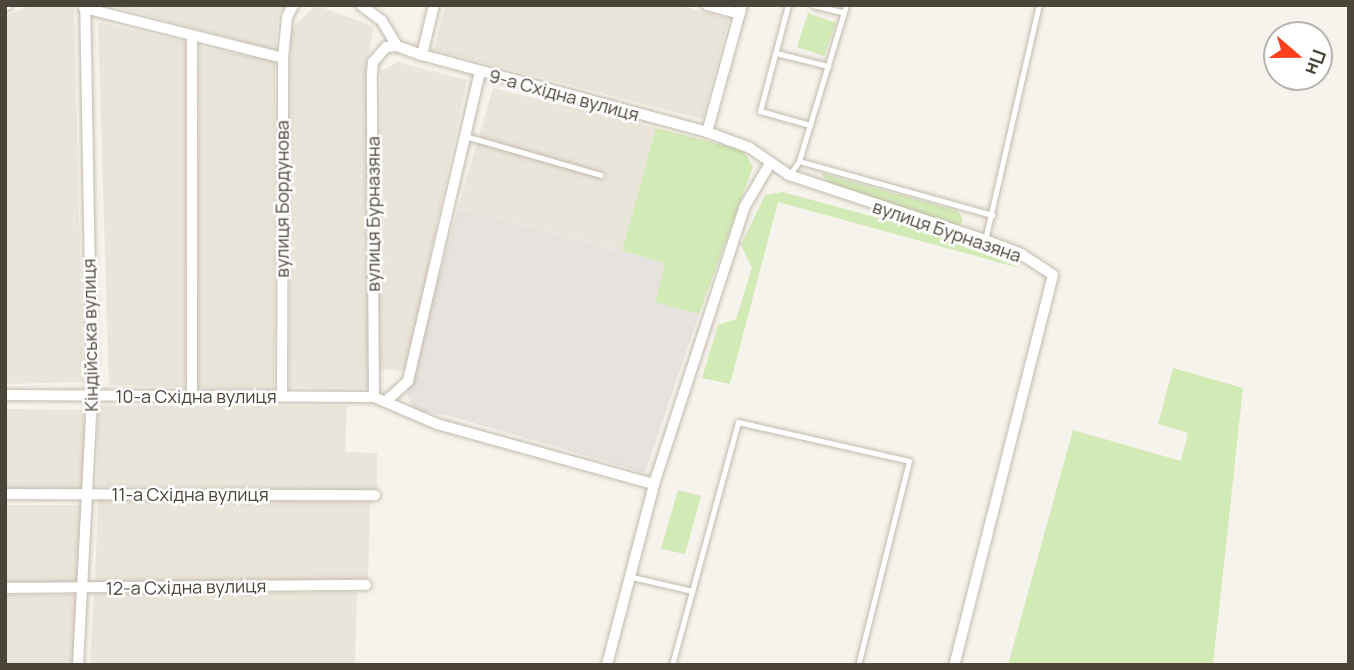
<!DOCTYPE html>
<meta charset="utf-8">
<style>
body{margin:0}
#map{position:relative;width:1354px;height:670px;overflow:hidden;background:#f6f3ec;font-family:Manrope,sans-serif}
div>[style]{position:absolute}
[style*='--x']{left:calc(var(--x)*1px);top:calc(var(--y)*1px);width:calc(var(--w)*1px);rotate:calc(var(--a)*1deg)}
.residential>*{inset:0;background:#eae5da}
.industrial>*{inset:0;background:#e6e2dd}
.green>*{inset:0;background:#d2eab5}
.roads{filter:drop-shadow(0 0 2px #c2bbae) drop-shadow(0 0 2px #c2bbae)}
.lane>*{height:5px;margin:-2.5px;padding:0 2.5px;transform-origin:2.5px;border-radius:2.5px;background:#fff}
.street>*{height:10px;margin:-5px;padding:0 5px;transform-origin:5px;border-radius:5px;background:#fff}
span{translate:-50% -50%;white-space:nowrap;text-align:center;line-height:1.15;-webkit-text-stroke:5px #fff;paint-order:stroke}
.street-label{font-size:18px;color:#4b4439}
.frame{position:absolute;inset:0;border:7px solid #4b4439;pointer-events:none}
.north{position:absolute;left:1263px;top:21px;width:70px;height:70px;box-sizing:border-box;background:#fff;border:2px solid #b7b4b0;border-radius:50%;rotate:110deg;font-size:19px;font-weight:700;line-height:28px;text-align:center;color:#4b4439}
.north::after{content:'';display:block;margin:auto;width:24px;height:32px;background:#fc3f1d;clip-path:polygon(50% 0,100% 100%,50% 72%,0 100%)}
</style>
<div id="map">
<div class="residential">
<div style="clip-path:polygon(31px 5px,74px 5px,83px 382px,5px 384px,5px 16px)"></div>
<div style="clip-path:polygon(109px 5px,286px 5px,278px 14px,275px 50px)"></div>
<div style="clip-path:polygon(316px 5px,374px 27px,366px 67px,370px 388px,290px 387px,291px 29px)"></div>
<div style="clip-path:polygon(445px 5px,679px 5px,729px 19px,702px 119px,434px 50px)"></div>
<div style="clip-path:polygon(98px 22px,186px 42px,185px 387px,109px 385px)"></div>
<div style="clip-path:polygon(200px 47px,275px 61px,274px 390px,196px 388px)"></div>
<div style="clip-path:polygon(397px 62px,467px 80px,406px 371px,378px 369px,381px 71px)"></div>
<div style="clip-path:polygon(493px 88px,656px 128px,622px 251px,458px 208px)"></div>
<div style="clip-path:polygon(98px 406px,347px 406px,345px 452px,377px 453px,377px 490px,97px 486px)"></div>
<div style="clip-path:polygon(5px 409px,84px 410px,85px 490px,5px 489px)"></div>
<div style="clip-path:polygon(98px 500px,370px 502px,368px 580px,95px 584px)"></div>
<div style="clip-path:polygon(5px 505px,83px 505px,79px 585px,5px 584px)"></div>
<div style="clip-path:polygon(357px 592px,355px 665px,90px 665px,94px 594px)"></div>
<div style="clip-path:polygon(5px 595px,77px 595px,73px 665px,5px 665px)"></div>
</div>
<div class="industrial">
<div style="clip-path:polygon(458px 208px,666px 263px,655px 302px,699px 314px,645px 473px,447px 415px,415px 411px,407px 395px)"></div>
</div>
<div class="green">
<div style="clip-path:polygon(808px 13px,836px 23px,824px 56px,797px 47px)"></div>
<div style="clip-path:polygon(656px 128px,743px 150px,753px 167px,699px 314px,655px 302px,665px 263px,622px 251px)"></div>
<div style="clip-path:polygon(821px 173px,958px 211px,963px 219px,960px 226px,828px 183px)"></div>
<div style="clip-path:polygon(783px 192px,929px 232px,1023px 269px,778px 202px,730px 384px,702px 378px,718px 325px,736px 319px,752px 268px,741px 245px,765px 195px)"></div>
<div style="clip-path:polygon(1173px 368px,1243px 388px,1213px 665px,1008px 665px,1073px 430px,1181px 461px,1188px 433px,1158px 424px)"></div>
<div style="clip-path:polygon(678px 490px,701px 496px,685px 554px,661px 549px)"></div>
</div>
<div class="roads">
<div class="lane">
<div style="--x:788;--y:5;--w:110;--a:104.8"></div>
<div style="--x:760;--y:111;--w:52;--a:15.6"></div>
<div style="--x:813;--y:5;--w:32;--a:14"></div>
<div style="--x:776;--y:53;--w:54;--a:14"></div>
<div style="--x:465;--y:136;--w:141;--a:16"></div>
<div style="--x:799;--y:161;--w:163;--a:-73.2"></div>
<div style="--x:790;--y:174;--w:16;--a:-55"></div>
<div style="--x:799;--y:161;--w:201;--a:15.6"></div>
<div style="--x:985;--y:240;--w:241;--a:-77.1"></div>
<div style="--x:632;--y:577;--w:62;--a:13.1"></div>
<div style="--x:672;--y:665;--w:252;--a:-74.8"></div>
<div style="--x:738;--y:422;--w:175;--a:12.8"></div>
<div style="--x:909;--y:461;--w:210;--a:104"></div>
</div>
<div class="street">
<div style="--x:361;--y:5;--w:26;--a:37"></div>
<div style="--x:382;--y:21;--w:29;--a:59"></div>
<div style="--x:397;--y:46;--w:27;--a:20"></div>
<div style="--x:422;--y:55;--w:295;--a:15.1"></div>
<div style="--x:707;--y:5;--w:34;--a:15"></div>
<div style="--x:742;--y:5;--w:132;--a:105.4"></div>
<div style="--x:707;--y:132;--w:46;--a:20.4"></div>
<div style="--x:750;--y:148;--w:47;--a:34.7"></div>
<div style="--x:789;--y:175;--w:206;--a:18.3"></div>
<div style="--x:985;--y:240;--w:39;--a:21"></div>
<div style="--x:1021;--y:254;--w:38;--a:33"></div>
<div style="--x:1053;--y:275;--w:402;--a:104.2"></div>
<div style="--x:5;--y:6;--w:2;--a:-27"></div>
<div style="--x:84;--y:8;--w:205;--a:14.1"></div>
<div style="--x:422;--y:55;--w:51;--a:-76.5"></div>
<div style="--x:5;--y:395;--w:369;--a:0.3"></div>
<div style="--x:374;--y:397;--w:69;--a:23.2"></div>
<div style="--x:437;--y:424;--w:225;--a:15.5"></div>
<div style="--x:192;--y:395;--w:358;--a:-90"></div>
<div style="--x:282;--y:396;--w:338;--a:-89.8"></div>
<div style="--x:283;--y:58;--w:41;--a:-84.4"></div>
<div style="--x:287;--y:17;--w:13;--a:-63"></div>
<div style="--x:374;--y:397;--w:324;--a:-90.4"></div>
<div style="--x:372;--y:73;--w:11;--a:-85"></div>
<div style="--x:373;--y:62;--w:20;--a:-49"></div>
<div style="--x:386;--y:47;--w:11;--a:-5"></div>
<div style="--x:386;--y:401;--w:30;--a:-42"></div>
<div style="--x:408;--y:381;--w:317;--a:-76.9"></div>
<div style="--x:5;--y:494;--w:370;--a:0.2"></div>
<div style="--x:5;--y:588;--w:361;--a:-0.5"></div>
<div style="--x:78;--y:665;--w:270;--a:-87"></div>
<div style="--x:92;--y:395;--w:390;--a:-91"></div>
<div style="--x:607;--y:665;--w:187;--a:-75.4"></div>
<div style="--x:654;--y:484;--w:290;--a:-71.9"></div>
<div style="--x:744;--y:208;--w:50;--a:-59.8"></div>
</div>
</div>
<div class="street-label">
<span style="left:564px;top:95px;rotate:15deg">9-а Східна вулиця</span>
<span style="left:282px;top:199px;rotate:-90deg">вулиця Бордунова</span>
<span style="left:373px;top:214px;rotate:-90deg">вулиця Бурназяна</span>
<span style="left:947px;top:231px;rotate:19deg">вулиця Бурназяна</span>
<span style="left:90px;top:335px;rotate:-91deg">Кіндійська вулиця</span>
<span style="left:196px;top:396px">10-а Східна вулиця</span>
<span style="left:190px;top:494px">11-а Східна вулиця</span>
<span style="left:186px;top:587px;rotate:-1deg">12-а Східна вулиця</span>
</div>
<div class="frame"></div>
<div class="north">Пн</div>
</div>
